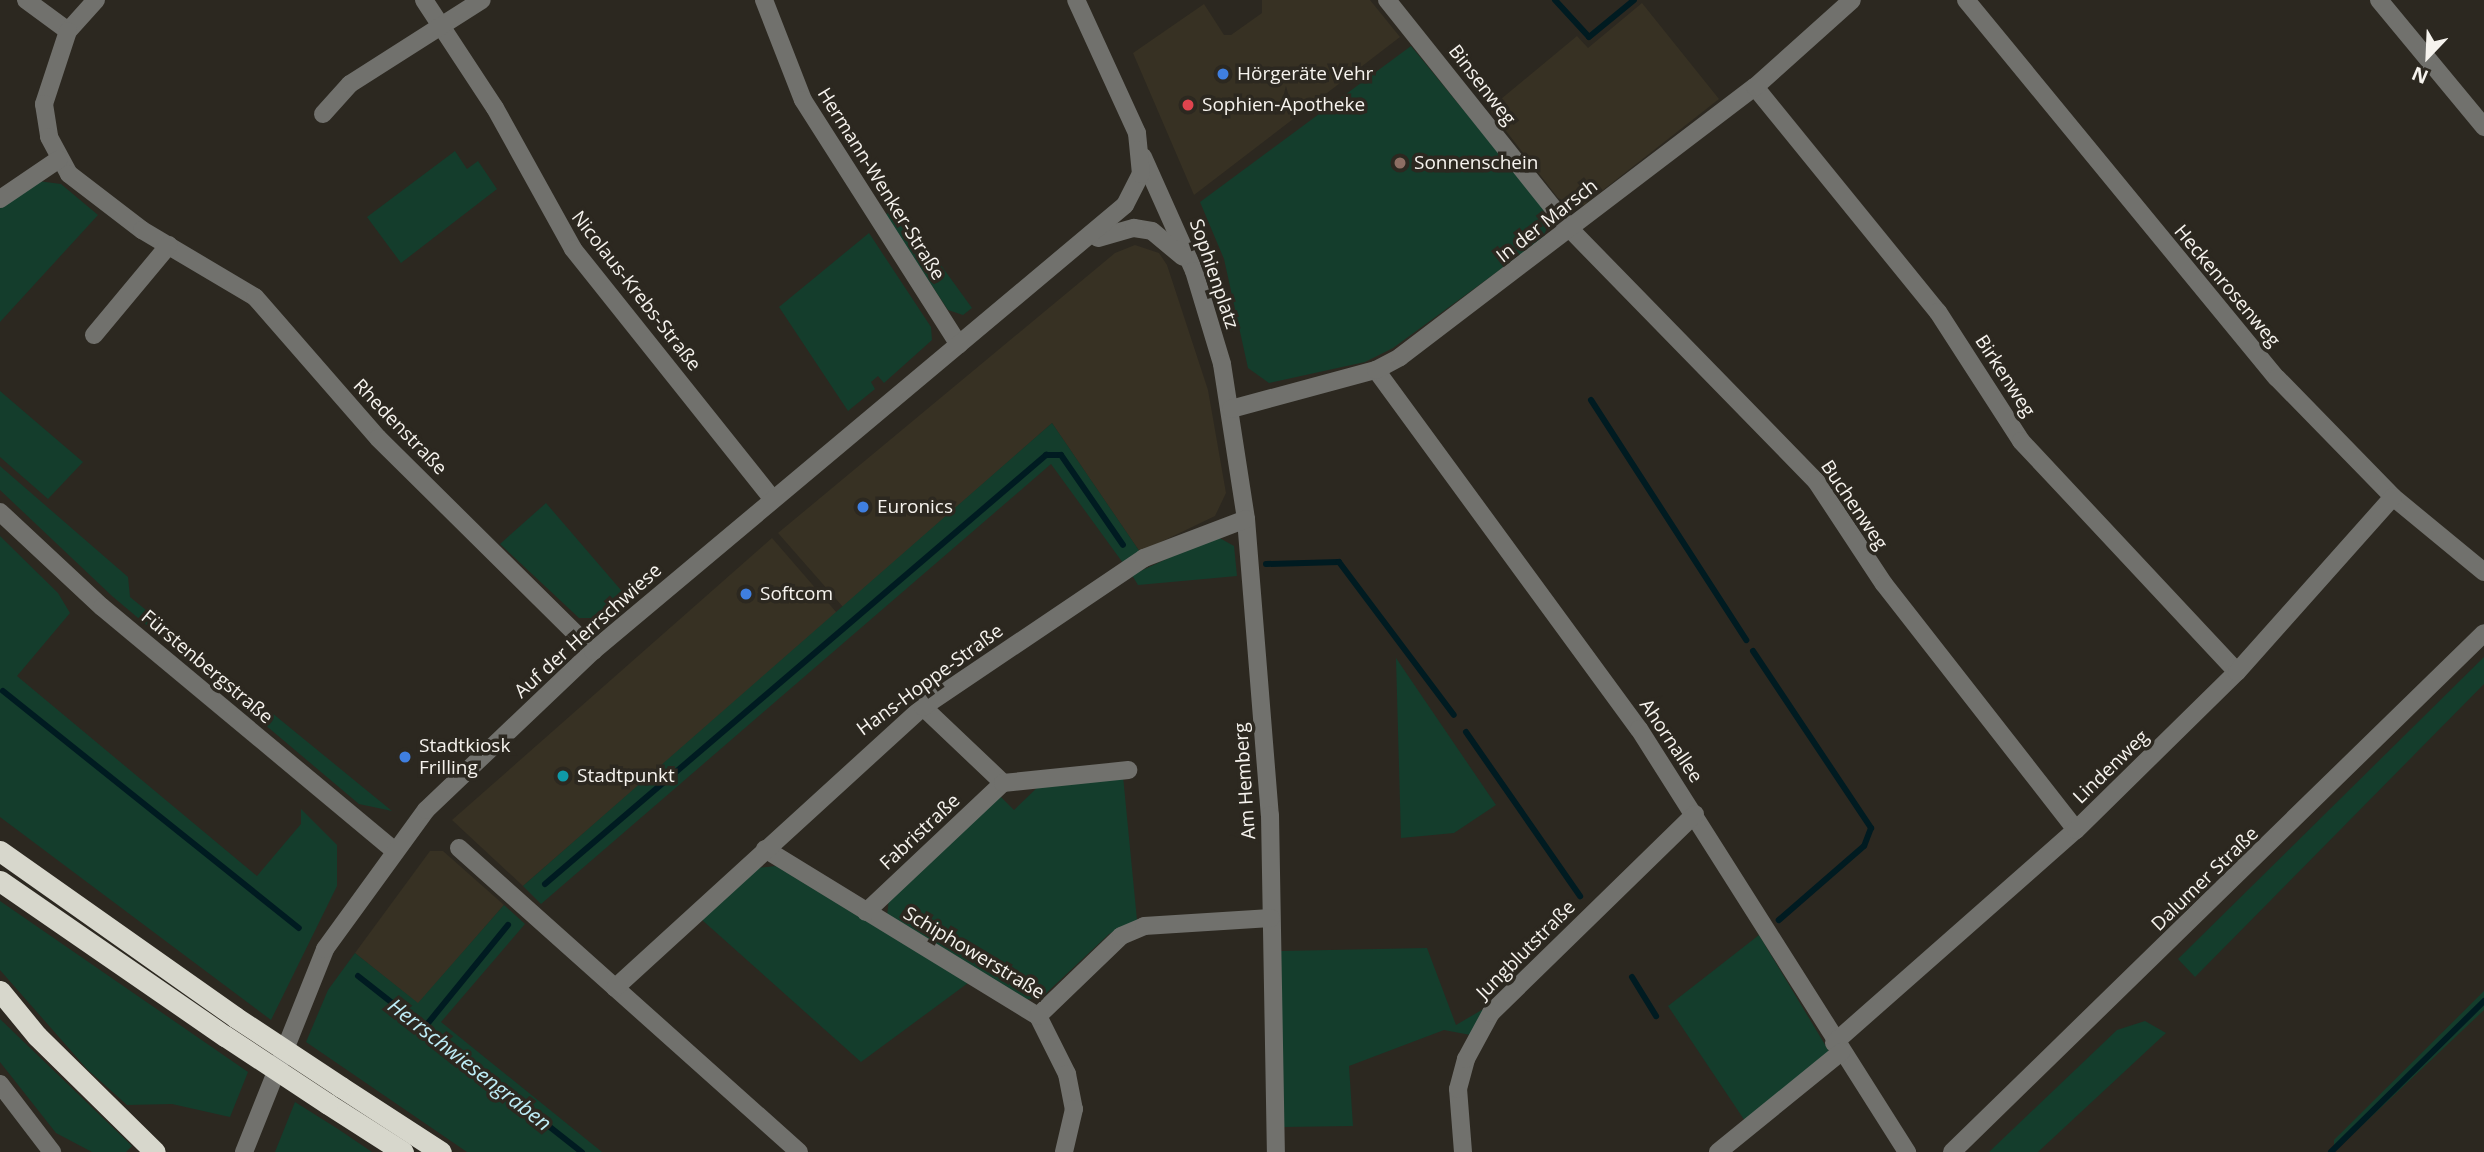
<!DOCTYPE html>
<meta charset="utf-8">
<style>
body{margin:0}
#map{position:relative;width:2484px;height:1152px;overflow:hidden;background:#2c2820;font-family:"Open Sans",sans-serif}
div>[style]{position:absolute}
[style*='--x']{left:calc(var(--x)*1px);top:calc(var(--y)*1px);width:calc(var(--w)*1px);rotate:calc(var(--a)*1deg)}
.built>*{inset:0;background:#373123}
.green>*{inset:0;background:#143d2c}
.stream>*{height:6px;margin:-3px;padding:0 3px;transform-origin:3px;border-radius:3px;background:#001b21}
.minor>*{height:18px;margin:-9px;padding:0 9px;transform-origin:9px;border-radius:9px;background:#71716d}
.highway>*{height:21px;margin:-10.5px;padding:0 10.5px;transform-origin:10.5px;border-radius:10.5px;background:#d7d7cc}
.highway-bridge>*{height:21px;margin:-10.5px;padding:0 10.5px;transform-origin:10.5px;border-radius:10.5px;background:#d7d7cc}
.dots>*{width:19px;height:19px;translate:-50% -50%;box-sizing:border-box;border:4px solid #2c2820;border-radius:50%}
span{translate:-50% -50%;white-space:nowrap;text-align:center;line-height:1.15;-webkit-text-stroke:7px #2c2820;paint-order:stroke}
.poi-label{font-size:19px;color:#f6f3ee}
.left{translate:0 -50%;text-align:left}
.street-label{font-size:19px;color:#f6f3ee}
.water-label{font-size:21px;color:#bdecf6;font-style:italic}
.north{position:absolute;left:2393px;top:21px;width:70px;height:70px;-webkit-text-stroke:5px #2c2820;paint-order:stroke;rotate:203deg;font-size:19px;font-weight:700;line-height:28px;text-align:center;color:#f6f3ee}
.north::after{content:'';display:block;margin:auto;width:24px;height:32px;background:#f6f3ee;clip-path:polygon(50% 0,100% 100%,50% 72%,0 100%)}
</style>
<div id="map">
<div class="built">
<div style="clip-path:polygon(1262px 0,1370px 0,1400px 37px,1194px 195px,1133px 53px,1204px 4px,1224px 35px,1231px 35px,1262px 13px)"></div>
<div style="clip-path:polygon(1642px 3px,1719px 99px,1584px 205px,1574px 206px,1558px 198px,1489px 109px,1577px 36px,1588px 48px)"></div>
<div style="clip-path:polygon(1135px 245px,1159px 253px,1167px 265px,1208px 390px,1226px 493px,1215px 516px,1140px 552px,1052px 423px,843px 607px,778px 533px,1115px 253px)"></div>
<div style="clip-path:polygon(772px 538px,837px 613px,523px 886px,452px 820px)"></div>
<div style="clip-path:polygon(430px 851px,443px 851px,504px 905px,418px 1004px,355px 953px)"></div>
</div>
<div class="green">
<div style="clip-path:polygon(1411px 46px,1543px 207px,1547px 228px,1542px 239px,1393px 348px,1365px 362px,1269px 383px,1248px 368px,1224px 259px,1200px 202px)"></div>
<div style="clip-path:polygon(455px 151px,467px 169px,478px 161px,497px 189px,401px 263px,367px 217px)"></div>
<div style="clip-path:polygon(38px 181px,61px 184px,98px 215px,0 322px,0 207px)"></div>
<div style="clip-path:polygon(898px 206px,972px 308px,963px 315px,948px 310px,885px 215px)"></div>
<div style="clip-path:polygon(869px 233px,931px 327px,932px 340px,884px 383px,878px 376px,871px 382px,875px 389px,848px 411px,779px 307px)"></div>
<div style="clip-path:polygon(0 391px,83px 462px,48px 499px,0 457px)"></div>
<div style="clip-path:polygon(1052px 423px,1140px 552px,1123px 563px,1051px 464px,541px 904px,523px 886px)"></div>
<div style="clip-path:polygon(0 466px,128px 577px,130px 597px,392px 811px,359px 804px,112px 596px,0 490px)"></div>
<div style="clip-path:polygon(546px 503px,626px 596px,600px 618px,579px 618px,500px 544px)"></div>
<div style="clip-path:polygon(0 536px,58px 593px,70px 613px,17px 676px,257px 876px,301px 824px,301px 809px,337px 845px,337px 886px,271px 1020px,0 817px)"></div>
<div style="clip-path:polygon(1216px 536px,1234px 546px,1237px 576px,1138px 585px,1132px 575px)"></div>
<div style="clip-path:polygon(2484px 657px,2484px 684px,2195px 977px,2178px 959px)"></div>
<div style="clip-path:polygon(1396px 658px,1496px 805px,1454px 833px,1401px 838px)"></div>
<div style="clip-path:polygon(1123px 776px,1137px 920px,1109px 934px,1040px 999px,1022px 999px,887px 916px,889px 899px,999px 795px,1014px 810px,1042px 783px)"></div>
<div style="clip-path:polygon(776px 866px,968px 983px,861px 1062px,701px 919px,757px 868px)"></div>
<div style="clip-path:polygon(0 901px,248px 1072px,230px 1117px,172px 1104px,127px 1105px,87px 1069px,0 970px)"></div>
<div style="clip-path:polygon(504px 905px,525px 924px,441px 1022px,602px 1152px,467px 1152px,306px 1042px,328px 990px,355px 953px,418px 1003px)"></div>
<div style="clip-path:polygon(1759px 935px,1833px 1058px,1749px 1127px,1668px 1006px)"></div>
<div style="clip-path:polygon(1427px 948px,1456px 1025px,1511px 993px,1476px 1036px,1444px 1030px,1349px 1066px,1353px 1126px,1283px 1127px,1281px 951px)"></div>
<div style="clip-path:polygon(2484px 991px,2484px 1010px,2334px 1152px,2334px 1140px)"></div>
<div style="clip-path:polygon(0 1019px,132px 1146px,126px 1152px,92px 1152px,56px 1133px,0 1062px)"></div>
<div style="clip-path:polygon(2145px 1021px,2166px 1033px,2038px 1152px,1989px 1152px,2117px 1030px)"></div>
<div style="clip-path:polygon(295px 1102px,338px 1129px,372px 1152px,275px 1152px)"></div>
</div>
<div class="stream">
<div style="--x:1555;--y:0;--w:50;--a:47.4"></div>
<div style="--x:1589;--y:37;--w:58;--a:-39.4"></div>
<div style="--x:1591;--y:400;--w:286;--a:57.1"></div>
<div style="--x:1266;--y:564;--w:73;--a:-1.6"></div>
<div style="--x:1339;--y:562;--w:191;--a:53.1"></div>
<div style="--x:1753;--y:651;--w:213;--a:56.3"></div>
<div style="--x:1871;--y:828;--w:19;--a:111"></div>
<div style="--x:1864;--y:846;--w:113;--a:139"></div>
<div style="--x:3;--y:691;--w:379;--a:38.7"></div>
<div style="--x:1466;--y:732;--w:200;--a:55.2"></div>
<div style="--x:545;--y:884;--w:660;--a:-40.57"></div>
<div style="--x:1046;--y:455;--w:15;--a:0"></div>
<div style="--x:1061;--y:455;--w:109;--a:55.4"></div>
<div style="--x:358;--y:976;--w:285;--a:38.2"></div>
<div style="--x:1632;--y:977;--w:46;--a:58.4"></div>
<div style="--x:424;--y:1028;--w:133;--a:-50.8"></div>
<div style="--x:2331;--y:1152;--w:215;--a:-44.6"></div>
</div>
<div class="minor">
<div style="--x:26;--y:0;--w:52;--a:36.4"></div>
<div style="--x:96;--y:0;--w:42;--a:132.1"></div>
<div style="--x:68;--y:31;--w:77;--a:108.2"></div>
<div style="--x:44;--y:104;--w:33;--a:81"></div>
<div style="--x:49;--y:137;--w:42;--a:61.6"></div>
<div style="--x:69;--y:174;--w:92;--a:37.5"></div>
<div style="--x:142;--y:230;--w:131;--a:30.7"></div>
<div style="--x:255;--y:297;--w:187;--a:48.9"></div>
<div style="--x:378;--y:438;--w:303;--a:44.7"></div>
<div style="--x:424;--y:0;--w:129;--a:56.7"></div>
<div style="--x:495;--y:108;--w:161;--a:61"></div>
<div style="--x:573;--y:249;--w:319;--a:51.4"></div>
<div style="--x:764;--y:0;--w:107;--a:68.7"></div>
<div style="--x:803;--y:100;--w:290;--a:57.5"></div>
<div style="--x:1387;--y:0;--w:293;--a:51.4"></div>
<div style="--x:1570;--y:229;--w:352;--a:45.7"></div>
<div style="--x:1816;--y:481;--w:123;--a:56.6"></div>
<div style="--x:1884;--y:584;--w:312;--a:52"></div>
<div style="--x:1966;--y:0;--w:489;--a:50.6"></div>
<div style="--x:2277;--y:378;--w:166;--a:45.7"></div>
<div style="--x:2393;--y:497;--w:118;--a:39.5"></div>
<div style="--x:2379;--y:0;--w:165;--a:50.4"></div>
<div style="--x:1755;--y:87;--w:290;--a:50.9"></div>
<div style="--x:1938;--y:312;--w:153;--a:57.2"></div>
<div style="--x:2021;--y:441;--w:316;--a:46.9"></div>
<div style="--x:323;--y:114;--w:40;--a:-48"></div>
<div style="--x:350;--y:84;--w:156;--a:-32.5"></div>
<div style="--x:1143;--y:157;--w:125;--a:65.9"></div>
<div style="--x:1194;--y:271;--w:97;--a:73.2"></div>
<div style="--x:1222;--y:364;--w:157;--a:81.2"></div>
<div style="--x:1246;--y:519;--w:297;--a:85.4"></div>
<div style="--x:1270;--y:815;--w:337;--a:89"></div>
<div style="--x:0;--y:199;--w:71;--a:-34.1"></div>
<div style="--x:1098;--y:238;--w:37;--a:-16"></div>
<div style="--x:1134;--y:228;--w:18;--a:9"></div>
<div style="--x:1152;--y:231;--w:40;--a:40"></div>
<div style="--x:94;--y:335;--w:117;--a:-50.2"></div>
<div style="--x:1376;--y:370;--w:445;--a:53.8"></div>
<div style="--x:1639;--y:729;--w:501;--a:57.64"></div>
<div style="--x:1231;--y:409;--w:150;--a:-15.1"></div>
<div style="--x:1376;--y:370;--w:27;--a:-28"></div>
<div style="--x:1400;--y:357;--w:446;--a:-37.3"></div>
<div style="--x:1755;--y:87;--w:130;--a:-41.9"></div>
<div style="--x:0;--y:512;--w:139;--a:43"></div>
<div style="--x:102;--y:607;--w:378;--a:39.8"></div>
<div style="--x:923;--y:707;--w:110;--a:43.5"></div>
<div style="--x:459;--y:848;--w:456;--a:41.8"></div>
<div style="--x:765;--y:849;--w:320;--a:31.5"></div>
<div style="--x:1038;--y:1016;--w:65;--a:63.4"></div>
<div style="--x:1067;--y:1074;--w:36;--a:79"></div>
<div style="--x:1074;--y:1109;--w:44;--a:103.1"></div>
<div style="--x:866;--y:912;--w:188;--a:-43.3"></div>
<div style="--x:1003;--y:783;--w:126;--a:-5.9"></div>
<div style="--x:615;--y:988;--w:417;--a:-42.4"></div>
<div style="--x:923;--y:707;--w:267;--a:-34"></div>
<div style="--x:1144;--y:558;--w:109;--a:-20.9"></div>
<div style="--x:1038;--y:1016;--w:115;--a:-43.9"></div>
<div style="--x:1121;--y:936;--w:25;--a:-23"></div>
<div style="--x:1144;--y:926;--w:127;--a:-3.6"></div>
<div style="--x:1834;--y:1043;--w:322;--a:-41.4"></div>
<div style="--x:2076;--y:830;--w:226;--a:-44.5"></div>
<div style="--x:2237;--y:672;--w:234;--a:-48.3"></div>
<div style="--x:0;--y:1084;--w:86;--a:52.6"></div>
<div style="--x:244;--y:1152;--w:219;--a:-68.2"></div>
<div style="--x:325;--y:949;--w:172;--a:-54"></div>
<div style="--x:426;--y:810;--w:231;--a:-43.6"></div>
<div style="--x:593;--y:651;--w:694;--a:-39.97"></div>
<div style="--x:1125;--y:205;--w:35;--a:-63"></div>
<div style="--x:1141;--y:174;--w:41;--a:-95.6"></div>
<div style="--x:1137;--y:133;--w:146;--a:-114.6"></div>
<div style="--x:1463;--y:1152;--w:63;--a:-94.5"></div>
<div style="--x:1458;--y:1089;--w:31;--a:-75"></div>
<div style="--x:1466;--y:1059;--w:52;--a:-61.5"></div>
<div style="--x:1491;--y:1013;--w:285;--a:-44.3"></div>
<div style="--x:1718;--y:1152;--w:159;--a:-39.1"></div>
<div style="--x:1952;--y:1152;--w:743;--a:-44.29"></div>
</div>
<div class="highway">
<div style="--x:0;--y:851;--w:288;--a:35.2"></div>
<div style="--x:0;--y:881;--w:273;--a:34.6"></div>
<div style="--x:0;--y:991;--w:58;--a:50.6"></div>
<div style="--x:37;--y:1036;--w:165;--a:44.5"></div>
<div style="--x:341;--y:1087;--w:119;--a:33"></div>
<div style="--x:328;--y:1104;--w:89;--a:32.6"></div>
</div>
<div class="highway-bridge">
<div style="--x:235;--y:1017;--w:127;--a:33.4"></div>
<div style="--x:225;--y:1036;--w:123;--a:33.4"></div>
</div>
<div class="dots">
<div style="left:1223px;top:74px;background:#3f7fe0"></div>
<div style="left:1188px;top:105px;background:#e0444e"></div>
<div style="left:1400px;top:163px;background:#8d6e63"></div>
<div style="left:863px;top:507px;background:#3f7fe0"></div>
<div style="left:746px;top:594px;background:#3f7fe0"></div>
<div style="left:405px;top:757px;background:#3f7fe0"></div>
<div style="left:563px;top:776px;background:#0f9aa8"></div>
</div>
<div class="poi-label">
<span class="left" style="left:1237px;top:74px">Hörgeräte Vehr</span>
<span class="left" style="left:1202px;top:105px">Sophien-Apotheke</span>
<span class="left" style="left:1414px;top:163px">Sonnenschein</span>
<span class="left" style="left:877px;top:507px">Euronics</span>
<span class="left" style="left:760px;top:594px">Softcom</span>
<span class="left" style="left:419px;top:757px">Stadtkiosk<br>Frilling</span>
<span class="left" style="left:577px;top:776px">Stadtpunkt</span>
</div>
<div class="street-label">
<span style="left:1482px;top:85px;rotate:52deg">Binsenweg</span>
<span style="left:881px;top:184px;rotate:58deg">Hermann-Wenker-Straße</span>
<span style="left:1547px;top:221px;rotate:-38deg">In der Marsch</span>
<span style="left:1214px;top:274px;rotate:71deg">Sophienplatz</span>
<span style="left:2227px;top:286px;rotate:50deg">Heckenrosenweg</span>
<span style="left:636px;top:291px;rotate:52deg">Nicolaus-Krebs-Straße</span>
<span style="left:2005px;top:376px;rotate:57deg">Birkenweg</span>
<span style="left:400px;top:427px;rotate:46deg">Rhedenstraße</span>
<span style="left:1854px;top:505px;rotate:56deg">Buchenweg</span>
<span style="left:588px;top:631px;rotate:-42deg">Auf der Herrschwiese</span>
<span style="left:207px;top:667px;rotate:40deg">Fürstenbergstraße</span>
<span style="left:930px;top:680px;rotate:-36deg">Hans-Hoppe-Straße</span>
<span style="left:1671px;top:741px;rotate:56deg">Ahornallee</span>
<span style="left:2111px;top:767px;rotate:-44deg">Lindenweg</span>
<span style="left:1245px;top:781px;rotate:-94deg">Am Hemberg</span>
<span style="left:920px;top:832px;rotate:-43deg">Fabristraße</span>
<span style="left:2205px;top:879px;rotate:-44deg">Dalumer Straße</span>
<span style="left:1526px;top:950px;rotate:-45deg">Jungblutstraße</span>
<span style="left:974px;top:953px;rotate:31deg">Schiphowerstraße</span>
</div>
<div class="water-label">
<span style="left:470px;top:1064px;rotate:38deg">Herrschwiesengraben</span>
</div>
<div class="north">N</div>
</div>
